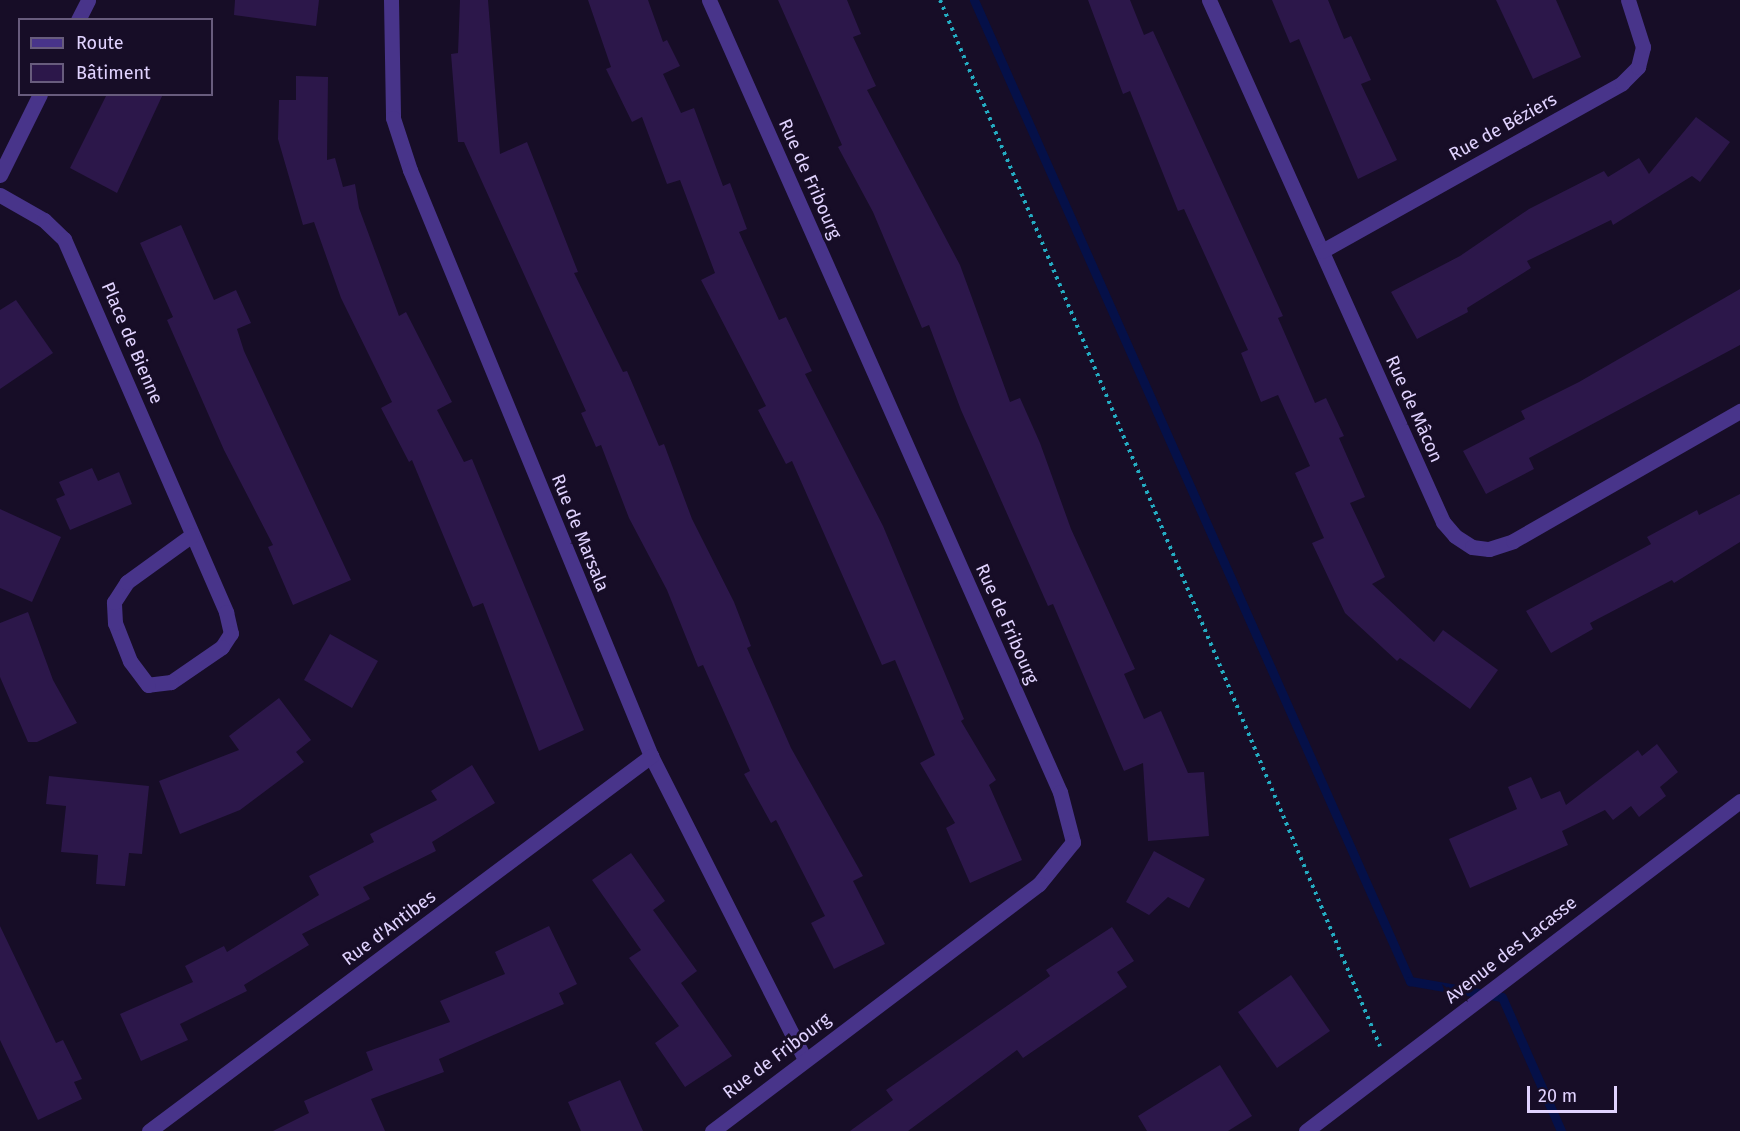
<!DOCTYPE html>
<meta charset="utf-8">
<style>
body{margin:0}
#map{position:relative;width:1740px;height:1131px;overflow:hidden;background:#170d27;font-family:"Fira Sans",sans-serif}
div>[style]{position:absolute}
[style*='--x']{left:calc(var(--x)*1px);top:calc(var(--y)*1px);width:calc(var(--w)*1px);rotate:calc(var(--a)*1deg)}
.stream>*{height:9px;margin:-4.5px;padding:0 4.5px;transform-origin:4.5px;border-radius:4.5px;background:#051048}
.building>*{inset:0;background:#2c174a}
.path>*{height:4px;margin-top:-2px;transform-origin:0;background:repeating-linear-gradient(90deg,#24acc2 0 3px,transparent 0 7.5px)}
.minor>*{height:15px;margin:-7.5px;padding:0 7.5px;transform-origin:7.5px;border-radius:7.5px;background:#48348a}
.tertiary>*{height:15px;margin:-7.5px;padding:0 7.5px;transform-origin:7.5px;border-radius:7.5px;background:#48348a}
span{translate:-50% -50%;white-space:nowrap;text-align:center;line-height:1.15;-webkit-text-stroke:6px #170d27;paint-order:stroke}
.street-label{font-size:18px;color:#e1d3ff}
.legend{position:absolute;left:18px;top:18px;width:195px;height:78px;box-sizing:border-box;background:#170d27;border:2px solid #685c7d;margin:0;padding:8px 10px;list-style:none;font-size:18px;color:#e1d3ff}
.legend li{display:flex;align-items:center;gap:12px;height:30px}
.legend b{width:30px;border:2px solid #685c7d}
.scale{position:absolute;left:1527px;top:1086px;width:90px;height:27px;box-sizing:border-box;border:3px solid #e1d3ff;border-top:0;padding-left:8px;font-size:18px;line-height:21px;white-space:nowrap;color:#e1d3ff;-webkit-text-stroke:4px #170d27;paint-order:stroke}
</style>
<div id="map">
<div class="stream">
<div style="--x:974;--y:0;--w:1074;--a:66.04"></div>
<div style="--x:1410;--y:981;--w:93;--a:9.9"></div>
<div style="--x:1502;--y:997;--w:146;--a:66.2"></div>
</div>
<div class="building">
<div style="clip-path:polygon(235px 0,319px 0,316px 26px,234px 15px)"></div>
<div style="clip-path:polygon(460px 0,488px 0,500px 154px,527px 142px,578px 272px,574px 273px,623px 372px,627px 371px,659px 446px,664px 444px,692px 519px,734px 602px,751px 646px,747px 648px,791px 748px,863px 876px,853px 881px,885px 944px,834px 969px,811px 923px,825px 916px,776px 820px,771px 823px,744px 774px,750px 771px,703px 665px,698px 667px,667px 590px,629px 518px,601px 445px,596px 447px,581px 413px,586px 411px,464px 142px,458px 142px,451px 54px,458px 53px)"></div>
<div style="clip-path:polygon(588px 0,648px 0,663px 42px,667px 40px,680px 66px,663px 74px,681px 113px,694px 108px,723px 186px,730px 183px,747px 229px,739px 232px,779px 320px,786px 317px,812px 371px,805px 374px,883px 526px,964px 719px,961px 721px,996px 780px,989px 785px,1022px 860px,970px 883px,946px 828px,955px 823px,920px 763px,935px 755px,895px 660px,882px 665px,792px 461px,786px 464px,758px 410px,766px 406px,701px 280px,715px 273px,680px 180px,667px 184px,642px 117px,632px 122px,606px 69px,611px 67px)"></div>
<div style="clip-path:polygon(778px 0,847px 0,861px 34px,853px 37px,876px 86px,867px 90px,960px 265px,1010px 402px,1020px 398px,1040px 443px,1071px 529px,1135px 669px,1124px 674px,1144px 719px,1161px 711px,1188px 773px,1204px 772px,1209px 836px,1148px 841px,1143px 763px,1124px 771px,1053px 604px,1048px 606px,961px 410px,929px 325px,922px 328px,873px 212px,838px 147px,842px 145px)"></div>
<div style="clip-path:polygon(1088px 0,1130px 0,1144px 35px,1153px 31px,1283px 316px,1278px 318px,1315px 403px,1326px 398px,1344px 436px,1339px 438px,1365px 497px,1350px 503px,1385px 577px,1372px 584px,1434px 642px,1443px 630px,1498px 670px,1470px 709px,1400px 658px,1397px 661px,1345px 613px,1312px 543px,1324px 538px,1295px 473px,1310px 466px,1278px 395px,1261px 402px,1241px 353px,1248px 350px,1184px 209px,1178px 211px,1130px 91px,1123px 94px)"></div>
<div style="clip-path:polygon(1272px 0,1328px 0,1344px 39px,1351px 36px,1371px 80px,1361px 84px,1397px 160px,1358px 179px,1299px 39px,1290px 43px)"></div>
<div style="clip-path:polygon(1496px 0,1556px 0,1581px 57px,1533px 79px)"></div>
<div style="clip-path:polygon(296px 76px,328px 77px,327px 160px,335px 158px,343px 187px,355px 184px,359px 208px,399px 316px,406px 312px,452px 402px,437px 410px,464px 462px,472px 459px,584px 730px,539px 751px,483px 603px,473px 607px,412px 460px,409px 462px,381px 408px,392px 402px,341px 298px,314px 222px,303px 225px,278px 139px,279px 100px,296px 100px)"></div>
<div style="clip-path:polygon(107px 94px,163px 94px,117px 193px,70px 168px)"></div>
<div style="clip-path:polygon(1696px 117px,1730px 142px,1700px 182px,1692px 176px,1613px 225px,1611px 220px,1527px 261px,1531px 268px,1467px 308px,1468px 312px,1417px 339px,1391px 292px,1460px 256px,1529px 209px,1604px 171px,1608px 177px,1639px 158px,1649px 174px)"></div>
<div style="clip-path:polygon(181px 225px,214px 300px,236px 290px,251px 323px,237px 329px,244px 351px,351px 580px,293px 605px,268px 547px,273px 545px,224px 450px,167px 320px,173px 317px,140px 243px)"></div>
<div style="clip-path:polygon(1740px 289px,1740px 345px,1529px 458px,1534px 469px,1486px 494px,1463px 451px,1525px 419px,1521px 411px,1579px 382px)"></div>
<div style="clip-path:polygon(16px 300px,53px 353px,0 389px,0 310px)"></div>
<div style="clip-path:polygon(92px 468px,98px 481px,119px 472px,132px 504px,70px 530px,56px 499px,65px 495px,59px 482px)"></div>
<div style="clip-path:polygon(1740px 494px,1740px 542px,1674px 583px,1672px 580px,1590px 623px,1593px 629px,1551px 653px,1526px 611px,1651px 544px,1647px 537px,1697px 510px,1699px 515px)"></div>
<div style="clip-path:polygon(0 509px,61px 537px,32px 602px,0 588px)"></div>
<div style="clip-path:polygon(28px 612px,53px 680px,77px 723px,37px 742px,28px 742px,0 677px,0 623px)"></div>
<div style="clip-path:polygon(330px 634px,378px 661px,352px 708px,304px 680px)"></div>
<div style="clip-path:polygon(279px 698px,311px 740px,296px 752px,304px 762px,240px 810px,180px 834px,159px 781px,239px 750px,229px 736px)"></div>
<div style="clip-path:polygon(1657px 744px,1678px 772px,1660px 787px,1666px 796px,1639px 817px,1631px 806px,1613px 820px,1605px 810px,1562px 831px,1568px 845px,1470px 888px,1449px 839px,1517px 809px,1508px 787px,1531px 777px,1541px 799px,1560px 791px,1566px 805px,1638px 750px,1642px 756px)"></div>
<div style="clip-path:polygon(472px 765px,495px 803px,432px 842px,436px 851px,363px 887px,370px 899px,302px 934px,309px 945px,244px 985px,247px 991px,180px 1024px,188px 1040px,141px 1061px,120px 1014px,193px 982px,185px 966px,224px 946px,227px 952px,319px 895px,309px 876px,374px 842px,370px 834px,437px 800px,431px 791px)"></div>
<div style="clip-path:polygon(49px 776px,149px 786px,142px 854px,129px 853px,125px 886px,96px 884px,98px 855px,61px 852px,66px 806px,46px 804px)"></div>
<div style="clip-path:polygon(1154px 851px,1205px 879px,1189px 908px,1168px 897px,1149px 915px,1126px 902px)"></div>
<div style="clip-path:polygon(631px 853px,665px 901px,653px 910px,697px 971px,681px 983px,732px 1056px,685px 1087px,655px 1043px,679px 1026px,629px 958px,641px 950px,592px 880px)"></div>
<div style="clip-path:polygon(0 926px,56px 1043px,63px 1040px,82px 1079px,74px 1082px,82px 1099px,38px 1120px,0 1040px)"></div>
<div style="clip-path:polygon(549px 926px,577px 984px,559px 993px,564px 1004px,439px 1059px,444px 1072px,371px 1099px,385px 1131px,273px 1131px,309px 1113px,304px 1101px,373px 1070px,366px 1052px,450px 1022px,440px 1001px,505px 974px,495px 952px)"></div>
<div style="clip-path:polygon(1112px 927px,1134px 961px,1117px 972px,1127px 987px,1023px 1058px,1017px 1050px,908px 1131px,850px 1131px,893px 1100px,886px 1090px,1050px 976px,1046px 970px)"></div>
<div style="clip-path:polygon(1291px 975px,1330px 1031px,1277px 1068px,1238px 1012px)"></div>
<div style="clip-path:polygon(1220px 1065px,1252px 1116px,1228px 1131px,1147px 1131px,1138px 1116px)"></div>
<div style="clip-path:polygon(620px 1080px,643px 1131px,581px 1131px,568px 1102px)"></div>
</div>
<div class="path">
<div style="--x:940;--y:0;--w:1135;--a:67.19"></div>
</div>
<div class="minor">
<div style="--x:391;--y:0;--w:118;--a:89"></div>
<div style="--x:393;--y:118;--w:55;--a:71.9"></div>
<div style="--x:410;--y:170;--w:634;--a:67.64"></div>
<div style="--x:651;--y:756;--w:340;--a:63.1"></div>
<div style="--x:709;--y:0;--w:866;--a:66.1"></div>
<div style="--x:1060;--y:792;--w:52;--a:75.4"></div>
<div style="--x:1073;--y:842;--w:54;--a:129"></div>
<div style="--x:1039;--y:884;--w:410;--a:142.9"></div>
<div style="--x:1209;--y:0;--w:572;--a:65.85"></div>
<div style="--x:1443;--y:522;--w:18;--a:49"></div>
<div style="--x:1455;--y:536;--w:20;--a:33"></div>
<div style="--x:1472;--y:547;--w:17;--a:7"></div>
<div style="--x:1489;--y:549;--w:25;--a:-18"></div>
<div style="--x:1513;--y:541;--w:262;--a:-29.8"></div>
<div style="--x:78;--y:20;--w:22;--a:-63"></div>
<div style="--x:0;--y:175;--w:90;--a:-63.7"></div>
<div style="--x:0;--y:195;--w:51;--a:29.6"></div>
<div style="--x:44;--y:220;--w:28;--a:44"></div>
<div style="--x:64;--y:239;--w:407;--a:66.5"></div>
<div style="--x:226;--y:612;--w:22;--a:77"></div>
<div style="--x:231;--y:633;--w:17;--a:123"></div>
<div style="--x:222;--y:647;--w:62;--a:145.5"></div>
<div style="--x:171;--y:682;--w:23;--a:173"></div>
<div style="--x:148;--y:685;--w:30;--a:-127"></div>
<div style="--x:130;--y:661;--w:41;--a:-111.5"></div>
<div style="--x:115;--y:623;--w:21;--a:-93"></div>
<div style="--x:114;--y:602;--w:24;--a:-57"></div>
<div style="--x:127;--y:582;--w:80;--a:-35.9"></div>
<div style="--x:1322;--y:251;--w:344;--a:-29.2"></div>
<div style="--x:1622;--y:83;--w:23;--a:-45"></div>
<div style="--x:1638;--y:67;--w:21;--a:-76"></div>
<div style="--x:1643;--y:47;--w:49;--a:-107.7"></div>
<div style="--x:149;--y:1131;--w:627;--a:-36.76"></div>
</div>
<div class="tertiary">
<div style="--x:1306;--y:1131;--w:545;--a:-37.25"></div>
</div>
<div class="street-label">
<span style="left:1503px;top:127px;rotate:-29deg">Rue de Béziers</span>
<span style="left:810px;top:179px;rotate:66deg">Rue de Fribourg</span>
<span style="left:132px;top:343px;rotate:67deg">Place de Bienne</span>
<span style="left:1414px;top:409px;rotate:66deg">Rue de Mâcon</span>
<span style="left:580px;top:533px;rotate:68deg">Rue de Marsala</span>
<span style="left:1007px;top:624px;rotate:66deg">Rue de Fribourg</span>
<span style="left:389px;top:928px;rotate:-37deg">Rue d'Antibes</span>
<span style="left:1511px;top:950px;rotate:-38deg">Avenue des Lacasse</span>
<span style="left:777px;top:1056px;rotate:-37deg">Rue de Fribourg</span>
</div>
<ul class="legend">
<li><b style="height:8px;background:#48348a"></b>Route</li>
<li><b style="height:16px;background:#2c174a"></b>Bâtiment</li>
</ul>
<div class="scale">20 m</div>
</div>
